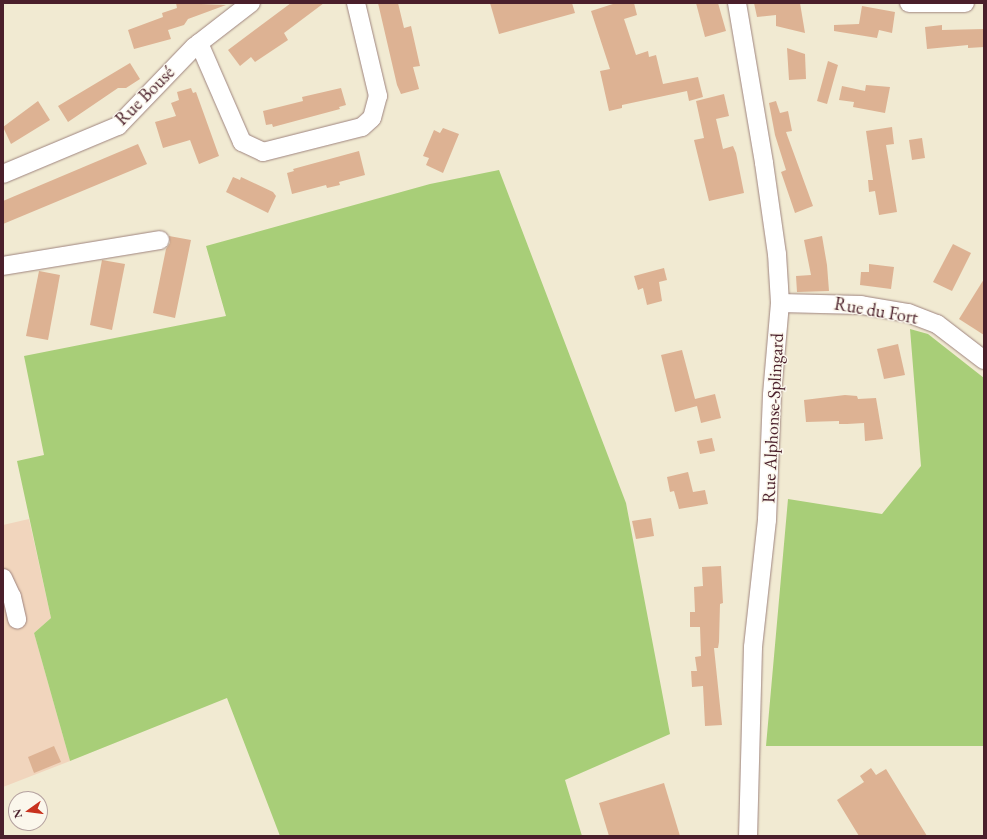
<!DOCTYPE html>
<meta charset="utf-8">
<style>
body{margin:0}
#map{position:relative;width:987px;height:839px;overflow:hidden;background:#f1ead2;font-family:"EB Garamond",serif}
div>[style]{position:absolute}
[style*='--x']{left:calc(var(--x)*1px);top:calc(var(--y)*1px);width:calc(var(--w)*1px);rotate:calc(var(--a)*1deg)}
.built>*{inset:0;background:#f1d5bd}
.green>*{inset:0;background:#a8ce78}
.building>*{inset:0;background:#ddb293}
.roads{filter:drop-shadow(0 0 1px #9e847e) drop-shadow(0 0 1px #9e847e)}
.minor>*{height:18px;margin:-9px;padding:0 9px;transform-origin:9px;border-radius:9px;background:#fff}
span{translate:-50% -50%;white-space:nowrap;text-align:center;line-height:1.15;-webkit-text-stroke:3px #fbf7ec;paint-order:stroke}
.street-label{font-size:18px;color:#4a1f2b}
.frame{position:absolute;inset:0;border:4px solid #4a1f2b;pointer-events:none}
.north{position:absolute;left:8px;top:791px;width:40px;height:40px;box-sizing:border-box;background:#fbf7ec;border:1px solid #b4a19f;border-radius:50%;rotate:256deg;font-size:11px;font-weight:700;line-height:16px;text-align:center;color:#4a1f2b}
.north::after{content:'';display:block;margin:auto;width:14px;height:18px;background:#c8321e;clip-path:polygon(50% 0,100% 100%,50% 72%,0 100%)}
</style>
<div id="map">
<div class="built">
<div style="clip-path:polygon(29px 519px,51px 618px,34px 633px,70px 761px,3px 787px,3px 525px)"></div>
</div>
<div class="green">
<div style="clip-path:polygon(499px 170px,626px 503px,670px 734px,565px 780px,582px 836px,280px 836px,227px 698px,70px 761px,34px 633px,51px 618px,17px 461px,44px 455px,24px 356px,226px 316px,206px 246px,430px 184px)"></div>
<div style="clip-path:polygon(910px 329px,928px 334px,984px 378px,984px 746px,766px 746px,788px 499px,882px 514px,921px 466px)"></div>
</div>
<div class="building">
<div style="clip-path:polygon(176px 3px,226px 5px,188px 19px,184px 25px,168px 30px,171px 39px,134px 49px,128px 30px,163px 17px,162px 13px,177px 8px)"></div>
<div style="clip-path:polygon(291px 3px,324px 3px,284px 33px,288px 40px,255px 62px,251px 57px,240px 66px,228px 50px)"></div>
<div style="clip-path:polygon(378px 3px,398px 3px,404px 28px,411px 26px,420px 66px,413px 67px,419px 89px,401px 94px,397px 85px)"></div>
<div style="clip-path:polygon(490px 3px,572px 3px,575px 13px,499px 34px)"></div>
<div style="clip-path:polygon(616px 3px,634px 3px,637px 15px,624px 19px,636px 55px,648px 51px,649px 57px,656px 55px,663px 84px,698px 77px,703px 97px,689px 101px,687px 91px,622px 105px,622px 108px,609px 111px,600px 71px,610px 69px,591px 11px)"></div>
<div style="clip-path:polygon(696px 3px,718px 3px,726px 31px,705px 37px)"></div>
<div style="clip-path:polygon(754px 3px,800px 3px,805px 33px,776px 26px,776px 15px,757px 17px)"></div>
<div style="clip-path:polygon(862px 6px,895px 12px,892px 33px,879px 30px,877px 38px,834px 31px,834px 25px,859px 24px)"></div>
<div style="clip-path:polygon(942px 25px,942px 30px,984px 29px,984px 47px,968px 48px,968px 45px,927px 49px,925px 27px)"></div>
<div style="clip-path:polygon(787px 48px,805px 54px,806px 79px,789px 80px)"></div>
<div style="clip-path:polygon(828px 61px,838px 65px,827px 104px,817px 101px)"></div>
<div style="clip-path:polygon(130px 63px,140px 79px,126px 88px,118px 88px,68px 122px,58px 106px)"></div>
<div style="clip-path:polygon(866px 85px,890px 87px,885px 113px,853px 107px,854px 102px,839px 100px,842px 86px,865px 91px)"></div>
<div style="clip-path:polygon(191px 88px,193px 93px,196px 92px,219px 156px,199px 164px,190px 140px,163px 148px,155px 122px,176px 116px,171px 103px,179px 100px,177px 92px)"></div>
<div style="clip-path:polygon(341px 88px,346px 105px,339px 107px,340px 109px,273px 127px,272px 124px,266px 125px,263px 111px,303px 101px,302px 97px)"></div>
<div style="clip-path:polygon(724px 94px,729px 116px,716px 119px,723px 149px,733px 146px,736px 153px,744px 193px,709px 201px,694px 140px,704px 138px,696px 101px)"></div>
<div style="clip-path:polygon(38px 101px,50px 120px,11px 144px,3px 127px)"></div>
<div style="clip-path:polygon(776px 101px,780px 113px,788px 111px,792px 131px,786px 132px,813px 206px,795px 213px,781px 172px,786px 170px,775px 135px,769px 103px)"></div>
<div style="clip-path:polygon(892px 127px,894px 144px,886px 145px,897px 212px,879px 215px,875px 191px,869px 192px,868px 180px,873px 180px,866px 131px)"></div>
<div style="clip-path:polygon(443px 128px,459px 134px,443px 173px,426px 165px,429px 158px,423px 156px,434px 130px,440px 133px)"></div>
<div style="clip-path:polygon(922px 138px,925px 158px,912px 160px,909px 140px)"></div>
<div style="clip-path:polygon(138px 144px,147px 164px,3px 224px,3px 201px)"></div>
<div style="clip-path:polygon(359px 151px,365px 175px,339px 182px,340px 185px,327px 188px,326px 185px,292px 194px,287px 173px,294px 171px,293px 169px)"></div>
<div style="clip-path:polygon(233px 177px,240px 180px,241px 177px,273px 192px,276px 196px,268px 213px,226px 192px)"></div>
<div style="clip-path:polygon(169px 236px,191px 240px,175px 318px,153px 313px,166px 249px,170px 243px)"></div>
<div style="clip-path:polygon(822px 236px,827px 265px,829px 291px,797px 292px,796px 276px,811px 275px,804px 240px)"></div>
<div style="clip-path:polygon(953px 244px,971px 253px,952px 291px,933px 282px)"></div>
<div style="clip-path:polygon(102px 260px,125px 264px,112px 330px,90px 325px)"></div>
<div style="clip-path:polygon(869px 264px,894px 267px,891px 289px,860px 285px,861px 272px,869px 272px)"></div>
<div style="clip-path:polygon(664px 268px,667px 280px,659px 282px,662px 301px,647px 305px,643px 288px,638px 290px,634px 276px)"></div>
<div style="clip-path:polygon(39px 271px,60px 275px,48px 340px,26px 336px)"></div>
<div style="clip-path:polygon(984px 279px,984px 335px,959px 319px)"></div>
<div style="clip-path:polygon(898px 344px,905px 375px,884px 379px,877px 349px)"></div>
<div style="clip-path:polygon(682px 350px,695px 399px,715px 394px,721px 418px,701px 423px,697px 406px,675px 412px,661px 355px)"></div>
<div style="clip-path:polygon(845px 395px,857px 396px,858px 399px,876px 398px,883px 439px,865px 441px,864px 423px,847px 424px,839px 424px,839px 421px,806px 422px,804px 400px)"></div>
<div style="clip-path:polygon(712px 438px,715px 451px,700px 454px,697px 441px)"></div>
<div style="clip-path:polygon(688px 472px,693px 492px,705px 490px,708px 504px,679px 509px,674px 491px,670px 492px,667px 477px)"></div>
<div style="clip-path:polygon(651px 518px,654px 536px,636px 539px,632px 521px)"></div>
<div style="clip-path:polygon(721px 566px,723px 603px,720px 604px,719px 642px,718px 648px,714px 648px,722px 725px,705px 726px,703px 686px,692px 687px,691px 671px,697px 671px,695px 657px,701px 656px,700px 627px,690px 627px,690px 612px,695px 612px,694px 587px,703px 586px,702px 567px)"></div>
<div style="clip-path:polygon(54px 746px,61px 762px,34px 773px,28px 757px)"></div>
<div style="clip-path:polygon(871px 768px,876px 775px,886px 769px,927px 836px,859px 836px,837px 800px,864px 782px,860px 776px)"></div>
<div style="clip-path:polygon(664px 783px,680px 836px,609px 836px,599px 803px)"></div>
</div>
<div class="roads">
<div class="minor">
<div style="--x:737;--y:3;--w:162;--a:80.4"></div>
<div style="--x:764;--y:163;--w:92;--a:81.9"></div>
<div style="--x:777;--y:254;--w:49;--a:86.5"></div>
<div style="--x:780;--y:303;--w:92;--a:95"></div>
<div style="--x:772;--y:395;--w:125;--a:92.3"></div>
<div style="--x:767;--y:520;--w:128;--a:96.3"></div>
<div style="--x:753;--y:647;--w:189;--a:91.5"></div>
<div style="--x:909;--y:3;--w:56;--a:0"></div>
<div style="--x:199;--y:43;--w:108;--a:66.5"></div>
<div style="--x:242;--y:142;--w:23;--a:25"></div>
<div style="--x:263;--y:152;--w:102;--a:-14.2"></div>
<div style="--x:362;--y:127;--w:13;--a:-42"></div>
<div style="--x:372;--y:118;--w:23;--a:-75"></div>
<div style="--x:378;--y:96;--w:96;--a:-103.3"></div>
<div style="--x:3;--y:174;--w:125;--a:-22.7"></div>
<div style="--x:118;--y:126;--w:110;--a:-46.1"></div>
<div style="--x:194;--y:47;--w:72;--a:-37.7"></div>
<div style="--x:3;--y:266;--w:159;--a:-9.4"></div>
<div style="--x:780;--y:303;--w:81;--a:1.4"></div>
<div style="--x:861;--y:305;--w:48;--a:9.7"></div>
<div style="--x:908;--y:313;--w:31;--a:21"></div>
<div style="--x:937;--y:324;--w:59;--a:37.5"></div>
<div style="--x:3;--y:578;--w:21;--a:65"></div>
<div style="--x:12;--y:597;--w:23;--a:77"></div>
</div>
</div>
<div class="street-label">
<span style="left:145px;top:96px;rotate:-45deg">Rue Bousé</span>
<span style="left:876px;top:311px;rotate:10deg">Rue du Fort</span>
<span style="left:773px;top:418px;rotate:-87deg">Rue Alphonse-Splingard</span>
</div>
<div class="frame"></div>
<div class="north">N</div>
</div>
